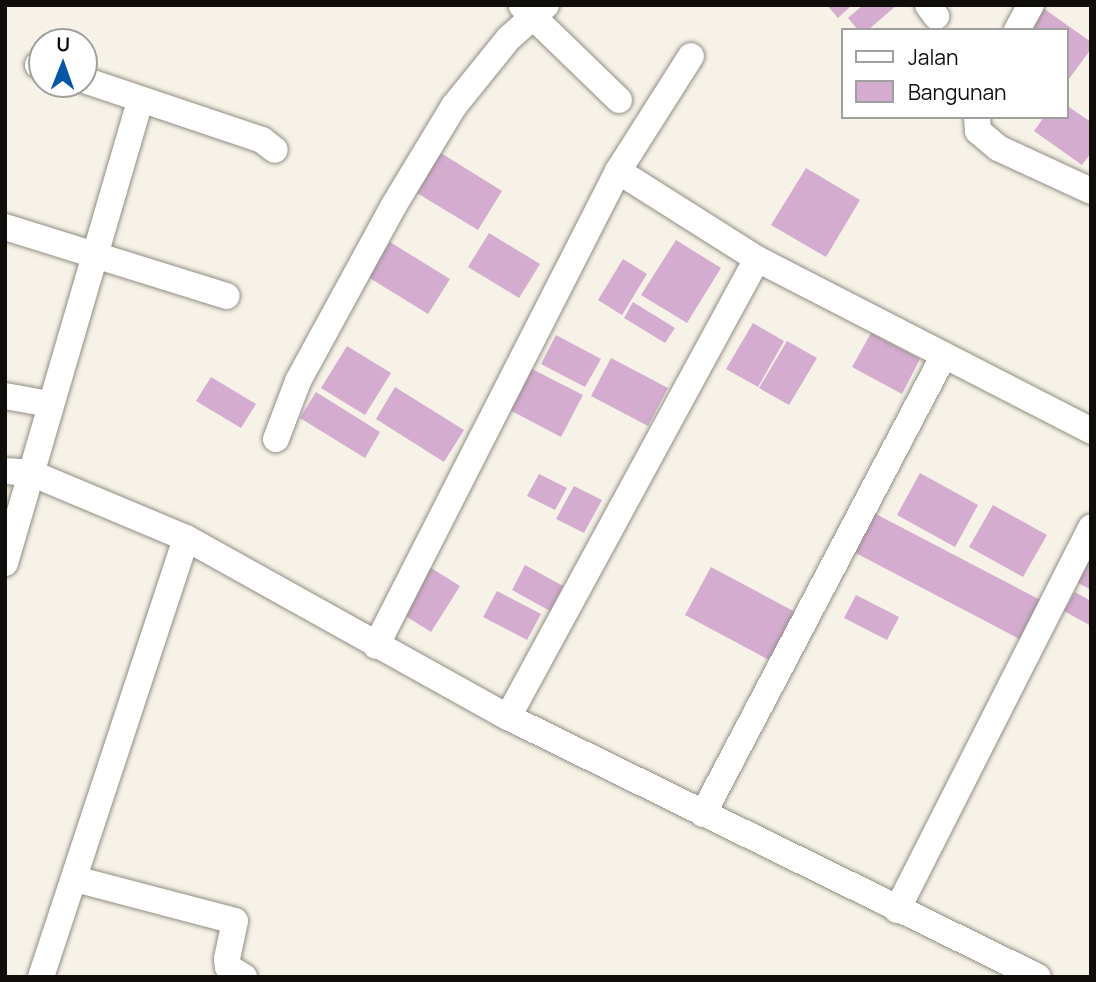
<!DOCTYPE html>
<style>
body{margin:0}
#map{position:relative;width:1096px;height:982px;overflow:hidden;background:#f6f2e7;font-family:Manrope,sans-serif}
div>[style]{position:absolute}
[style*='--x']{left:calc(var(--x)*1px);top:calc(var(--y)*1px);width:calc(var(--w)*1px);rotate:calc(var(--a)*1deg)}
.building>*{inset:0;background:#d4acd0}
.roads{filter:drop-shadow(0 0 2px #908d83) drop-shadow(0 0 2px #908d83)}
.street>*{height:26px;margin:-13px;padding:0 13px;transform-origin:13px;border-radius:13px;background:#fff}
span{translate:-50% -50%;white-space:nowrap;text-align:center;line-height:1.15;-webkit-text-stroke:7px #fff;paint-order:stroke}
.frame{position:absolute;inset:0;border:7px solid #0f0e0b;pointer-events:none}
.legend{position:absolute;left:841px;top:28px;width:228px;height:91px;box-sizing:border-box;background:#fff;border:2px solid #9f9f9d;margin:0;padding:9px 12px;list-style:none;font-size:21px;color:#0f0e0b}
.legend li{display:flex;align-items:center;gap:14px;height:35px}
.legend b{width:35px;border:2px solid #9f9f9d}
.north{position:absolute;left:28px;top:28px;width:70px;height:70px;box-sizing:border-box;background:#fff;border:2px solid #9f9f9d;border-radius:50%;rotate:1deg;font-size:19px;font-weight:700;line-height:28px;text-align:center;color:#0f0e0b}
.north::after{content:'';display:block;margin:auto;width:24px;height:32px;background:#0557a6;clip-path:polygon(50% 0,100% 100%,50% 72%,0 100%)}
</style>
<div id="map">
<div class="building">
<div style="clip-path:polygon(827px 5px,852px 5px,838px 18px)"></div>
<div style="clip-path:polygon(863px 5px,897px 5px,868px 30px,858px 30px,848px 18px)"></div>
<div style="clip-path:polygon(1043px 8px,1091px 42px,1091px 49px,1066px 83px,1066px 30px,1027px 30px)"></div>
<div style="clip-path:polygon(1066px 105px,1091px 122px,1091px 153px,1082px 165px,1034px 131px,1044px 117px,1066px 117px)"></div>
<div style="clip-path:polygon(441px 153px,502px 191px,478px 230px,417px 193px)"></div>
<div style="clip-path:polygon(806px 168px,860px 200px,826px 257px,771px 225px)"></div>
<div style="clip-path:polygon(489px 233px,540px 264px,519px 298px,468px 267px)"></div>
<div style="clip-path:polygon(676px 240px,721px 268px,687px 323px,641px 295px)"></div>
<div style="clip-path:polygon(390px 242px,450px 279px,428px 314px,368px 277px)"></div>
<div style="clip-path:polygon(623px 259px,647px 274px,622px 315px,598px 300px)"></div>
<div style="clip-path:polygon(633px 302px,675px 328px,665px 343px,624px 318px)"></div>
<div style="clip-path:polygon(753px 323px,784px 341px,758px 387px,726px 369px)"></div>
<div style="clip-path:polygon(871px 333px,920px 359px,902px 394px,852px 367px)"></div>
<div style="clip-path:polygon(556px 335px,601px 359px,585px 387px,541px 364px)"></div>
<div style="clip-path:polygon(787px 341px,817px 358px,789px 405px,759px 388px)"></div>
<div style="clip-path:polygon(347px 346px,391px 373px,365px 415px,321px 388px)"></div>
<div style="clip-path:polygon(611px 358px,668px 388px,648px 426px,591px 396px)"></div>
<div style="clip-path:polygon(530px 368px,583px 395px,561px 437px,508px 409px)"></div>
<div style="clip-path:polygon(211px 377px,256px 404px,241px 428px,196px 401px)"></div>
<div style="clip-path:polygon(395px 387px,464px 430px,444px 462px,376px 419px)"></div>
<div style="clip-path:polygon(316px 392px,380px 432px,365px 458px,300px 418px)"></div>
<div style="clip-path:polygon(920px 473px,978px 505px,955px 547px,897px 515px)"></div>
<div style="clip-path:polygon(539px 474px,567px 488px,555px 510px,527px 496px)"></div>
<div style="clip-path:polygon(574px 486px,602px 500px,584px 533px,556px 519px)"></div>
<div style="clip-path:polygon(993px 505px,1047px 535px,1023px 577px,969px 547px)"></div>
<div style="clip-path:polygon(872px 512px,1048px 604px,1027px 643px,852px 551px)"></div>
<div style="clip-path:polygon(1089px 556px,1091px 557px,1091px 590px,1075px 581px)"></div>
<div style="clip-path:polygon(525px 565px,563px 586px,550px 611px,512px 590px)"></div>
<div style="clip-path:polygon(428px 566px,460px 586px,431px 632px,399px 612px)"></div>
<div style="clip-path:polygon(711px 567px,797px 613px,771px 661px,685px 615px)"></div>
<div style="clip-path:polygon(497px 591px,541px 614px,527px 640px,483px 617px)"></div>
<div style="clip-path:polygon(1075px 592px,1091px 601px,1091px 626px,1064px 611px)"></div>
<div style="clip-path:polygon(856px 595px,899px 617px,887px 640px,844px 618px)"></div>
</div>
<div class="roads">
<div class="street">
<div style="--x:928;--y:5;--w:14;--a:54"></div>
<div style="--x:522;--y:6;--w:135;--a:44.1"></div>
<div style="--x:1017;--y:30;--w:29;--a:-61"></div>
<div style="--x:38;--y:65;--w:4;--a:14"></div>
<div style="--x:84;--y:80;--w:188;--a:18.6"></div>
<div style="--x:262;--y:140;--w:16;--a:38"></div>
<div style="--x:977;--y:117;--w:14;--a:86"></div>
<div style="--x:978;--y:131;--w:26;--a:40"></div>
<div style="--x:998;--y:148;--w:102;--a:24.8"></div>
<div style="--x:618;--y:171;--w:165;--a:32.3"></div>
<div style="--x:757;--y:259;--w:376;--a:27.2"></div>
<div style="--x:5;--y:227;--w:232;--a:17.3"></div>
<div style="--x:5;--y:396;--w:45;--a:10.3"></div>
<div style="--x:276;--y:439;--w:62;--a:-69.2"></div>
<div style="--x:298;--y:381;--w:200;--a:-61.4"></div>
<div style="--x:394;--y:205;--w:116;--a:-58.8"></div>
<div style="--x:454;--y:106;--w:86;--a:-51.1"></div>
<div style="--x:508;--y:39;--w:51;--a:-41.8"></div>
<div style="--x:5;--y:471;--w:26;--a:4"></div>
<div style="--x:31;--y:473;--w:168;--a:22.8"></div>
<div style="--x:186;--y:538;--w:368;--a:29.1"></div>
<div style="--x:508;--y:717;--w:590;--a:26.13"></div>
<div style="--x:5;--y:563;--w:482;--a:-73.7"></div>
<div style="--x:376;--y:646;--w:533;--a:-63"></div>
<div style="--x:618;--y:171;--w:136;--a:-57.6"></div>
<div style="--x:508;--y:717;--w:521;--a:-61.47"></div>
<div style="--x:703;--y:814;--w:516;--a:-62.29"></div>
<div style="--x:75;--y:879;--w:165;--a:14.7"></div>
<div style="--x:235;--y:921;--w:39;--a:102"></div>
<div style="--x:227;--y:959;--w:8;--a:83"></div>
<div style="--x:228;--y:967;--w:19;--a:32"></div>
<div style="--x:897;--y:910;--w:429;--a:-63.1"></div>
<div style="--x:41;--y:977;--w:462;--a:-71.7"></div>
</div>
</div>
<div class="frame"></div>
<ul class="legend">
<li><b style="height:9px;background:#fff"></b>Jalan</li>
<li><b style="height:19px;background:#d4acd0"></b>Bangunan</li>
</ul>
<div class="north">U</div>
</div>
